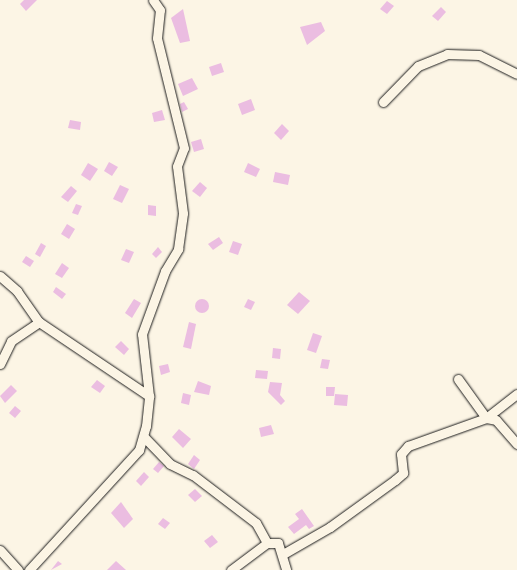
<!DOCTYPE html>
<style>
body{margin:0}
#map{position:relative;width:517px;height:570px;overflow:hidden;background:#fcf5e5;font-family:Itim,sans-serif}
div>[style]{position:absolute}
[style*='--x']{left:calc(var(--x)*1px);top:calc(var(--y)*1px);width:calc(var(--w)*1px);rotate:calc(var(--a)*1deg)}
.building>*{inset:0;background:#ebbde1}
.round{border-radius:50%}
.roads{filter:drop-shadow(0 0 1px #1c1c1c) drop-shadow(0 0 1px #1c1c1c)}
.minor>*{height:9px;margin:-4.5px;padding:0 4.5px;transform-origin:4.5px;border-radius:4.5px;background:#fcf5e5}
span{translate:-50% -50%;white-space:nowrap;text-align:center;line-height:1.15;-webkit-text-stroke:4px #fcf5e5;paint-order:stroke}
</style>
<div id="map">
<div class="building">
<div style="clip-path:polygon(24px 0,37px 0,26px 11px,20px 4px)"></div>
<div style="clip-path:polygon(387px 1px,394px 6px,387px 14px,380px 9px)"></div>
<div style="clip-path:polygon(441px 7px,446px 12px,438px 21px,432px 16px)"></div>
<div style="clip-path:polygon(183px 9px,190px 41px,180px 43px,171px 18px)"></div>
<div style="clip-path:polygon(321px 22px,325px 31px,307px 45px,300px 27px)"></div>
<div style="clip-path:polygon(221px 63px,224px 72px,212px 76px,209px 67px)"></div>
<div style="clip-path:polygon(192px 78px,198px 89px,183px 96px,178px 84px)"></div>
<div style="clip-path:polygon(251px 99px,255px 110px,242px 115px,238px 104px)"></div>
<div style="clip-path:polygon(184px 102px,188px 109px,182px 112px,180px 104px)"></div>
<div style="clip-path:polygon(162px 110px,165px 120px,154px 122px,152px 113px)"></div>
<div style="clip-path:polygon(70px 120px,81px 122px,80px 130px,68px 128px)"></div>
<div style="clip-path:polygon(282px 124px,289px 131px,281px 140px,274px 133px)"></div>
<div style="clip-path:polygon(201px 139px,204px 149px,194px 152px,191px 142px)"></div>
<div style="clip-path:polygon(109px 162px,118px 167px,112px 176px,104px 171px)"></div>
<div style="clip-path:polygon(88px 163px,98px 169px,90px 181px,81px 175px)"></div>
<div style="clip-path:polygon(248px 163px,260px 169px,256px 177px,244px 172px)"></div>
<div style="clip-path:polygon(275px 172px,290px 175px,288px 185px,273px 182px)"></div>
<div style="clip-path:polygon(200px 182px,207px 188px,200px 197px,192px 191px)"></div>
<div style="clip-path:polygon(120px 185px,129px 189px,122px 203px,113px 199px)"></div>
<div style="clip-path:polygon(71px 186px,77px 191px,68px 202px,61px 197px)"></div>
<div style="clip-path:polygon(76px 204px,82px 206px,78px 215px,72px 213px)"></div>
<div style="clip-path:polygon(148px 205px,156px 206px,156px 216px,148px 215px)"></div>
<div style="clip-path:polygon(67px 224px,75px 229px,69px 239px,61px 234px)"></div>
<div style="clip-path:polygon(219px 237px,223px 243px,213px 250px,208px 244px)"></div>
<div style="clip-path:polygon(233px 241px,242px 244px,238px 255px,229px 252px)"></div>
<div style="clip-path:polygon(41px 243px,46px 246px,40px 257px,35px 254px)"></div>
<div style="clip-path:polygon(158px 247px,162px 252px,156px 258px,152px 254px)"></div>
<div style="clip-path:polygon(126px 249px,134px 252px,129px 263px,121px 260px)"></div>
<div style="clip-path:polygon(26px 256px,34px 261px,30px 267px,22px 262px)"></div>
<div style="clip-path:polygon(62px 263px,69px 268px,62px 278px,55px 274px)"></div>
<div style="clip-path:polygon(56px 287px,66px 294px,62px 299px,53px 292px)"></div>
<div style="clip-path:polygon(299px 292px,310px 301px,298px 314px,287px 305px)"></div>
<div class="round" style="left:195px;top:299px;width:14px;height:14px"></div>
<div style="clip-path:polygon(134px 299px,141px 303px,132px 318px,125px 313px)"></div>
<div style="clip-path:polygon(248px 299px,255px 302px,251px 310px,244px 307px)"></div>
<div style="clip-path:polygon(189px 322px,196px 324px,191px 349px,183px 347px)"></div>
<div style="clip-path:polygon(313px 333px,322px 336px,316px 353px,307px 350px)"></div>
<div style="clip-path:polygon(121px 341px,129px 349px,124px 355px,115px 347px)"></div>
<div style="clip-path:polygon(273px 348px,281px 349px,280px 359px,272px 358px)"></div>
<div style="clip-path:polygon(322px 359px,330px 360px,328px 369px,320px 368px)"></div>
<div style="clip-path:polygon(168px 364px,170px 372px,161px 375px,159px 366px)"></div>
<div style="clip-path:polygon(256px 370px,268px 371px,267px 379px,255px 378px)"></div>
<div style="clip-path:polygon(97px 380px,105px 386px,100px 393px,91px 387px)"></div>
<div style="clip-path:polygon(198px 381px,211px 386px,209px 395px,194px 392px)"></div>
<div style="clip-path:polygon(270px 382px,282px 383px,280px 395px,285px 401px,281px 405px,268px 392px)"></div>
<div style="clip-path:polygon(11px 385px,17px 391px,5px 403px,0 396px)"></div>
<div style="clip-path:polygon(326px 387px,335px 387px,334px 396px,326px 396px)"></div>
<div style="clip-path:polygon(183px 393px,191px 395px,189px 405px,181px 403px)"></div>
<div style="clip-path:polygon(335px 394px,348px 395px,347px 406px,334px 405px)"></div>
<div style="clip-path:polygon(15px 406px,21px 411px,15px 418px,9px 413px)"></div>
<div style="clip-path:polygon(271px 425px,274px 434px,261px 437px,259px 428px)"></div>
<div style="clip-path:polygon(179px 429px,191px 439px,183px 448px,172px 437px)"></div>
<div style="clip-path:polygon(194px 455px,200px 460px,194px 469px,188px 464px)"></div>
<div style="clip-path:polygon(159px 462px,164px 466px,158px 473px,153px 469px)"></div>
<div style="clip-path:polygon(144px 472px,149px 477px,141px 486px,136px 481px)"></div>
<div style="clip-path:polygon(195px 489px,202px 496px,195px 502px,188px 495px)"></div>
<div style="clip-path:polygon(121px 502px,133px 519px,124px 528px,111px 513px)"></div>
<div style="clip-path:polygon(302px 509px,314px 526px,309px 529px,306px 525px,294px 534px,288px 527px,299px 519px,295px 514px)"></div>
<div style="clip-path:polygon(163px 518px,170px 523px,165px 529px,158px 524px)"></div>
<div style="clip-path:polygon(212px 535px,218px 542px,210px 548px,204px 541px)"></div>
<div style="clip-path:polygon(58px 561px,62px 564px,51px 570px)"></div>
<div style="clip-path:polygon(116px 561px,126px 570px,107px 570px)"></div>
</div>
<div class="roads">
<div class="minor">
<div style="--x:383;--y:102;--w:50;--a:-45.8"></div>
<div style="--x:418;--y:66;--w:31;--a:-22"></div>
<div style="--x:447;--y:54;--w:32;--a:2"></div>
<div style="--x:479;--y:55;--w:42;--a:26.6"></div>
<div style="--x:0;--y:276;--w:23;--a:41"></div>
<div style="--x:17;--y:291;--w:38;--a:55"></div>
<div style="--x:39;--y:322;--w:133;--a:33.9"></div>
<div style="--x:0;--y:364;--w:25;--a:-64"></div>
<div style="--x:11;--y:341;--w:34;--a:-34"></div>
<div style="--x:458;--y:379;--w:48;--a:54.3"></div>
<div style="--x:486;--y:418;--w:10;--a:11"></div>
<div style="--x:496;--y:420;--w:32;--a:49"></div>
<div style="--x:144;--y:437;--w:37;--a:46"></div>
<div style="--x:170;--y:464;--w:25;--a:26"></div>
<div style="--x:193;--y:475;--w:79;--a:37.3"></div>
<div style="--x:256;--y:523;--w:23;--a:61"></div>
<div style="--x:267;--y:543;--w:11;--a:0"></div>
<div style="--x:278;--y:543;--w:28;--a:73"></div>
<div style="--x:0;--y:550;--w:27;--a:48"></div>
<div style="--x:283;--y:554;--w:54;--a:-29.9"></div>
<div style="--x:330;--y:527;--w:80;--a:-35.9"></div>
<div style="--x:395;--y:480;--w:11;--a:-41"></div>
<div style="--x:403;--y:473;--w:19;--a:-96"></div>
<div style="--x:401;--y:454;--w:11;--a:-49"></div>
<div style="--x:408;--y:446;--w:83;--a:-19.7"></div>
<div style="--x:486;--y:418;--w:39;--a:-38"></div>
<div style="--x:29;--y:570;--w:163;--a:-47.5"></div>
<div style="--x:139;--y:450;--w:25;--a:-74"></div>
<div style="--x:146;--y:426;--w:30;--a:-84"></div>
<div style="--x:149;--y:396;--w:62;--a:-96.4"></div>
<div style="--x:142;--y:334;--w:67;--a:-69.9"></div>
<div style="--x:165;--y:271;--w:26;--a:-59"></div>
<div style="--x:178;--y:249;--w:36;--a:-82"></div>
<div style="--x:183;--y:213;--w:47;--a:-97.3"></div>
<div style="--x:177;--y:166;--w:19;--a:-69"></div>
<div style="--x:184;--y:148;--w:113;--a:-103.8"></div>
<div style="--x:157;--y:38;--w:28;--a:-84"></div>
<div style="--x:160;--y:10;--w:12;--a:-125"></div>
<div style="--x:231;--y:570;--w:45;--a:-36.9"></div>
</div>
</div>
</div>
